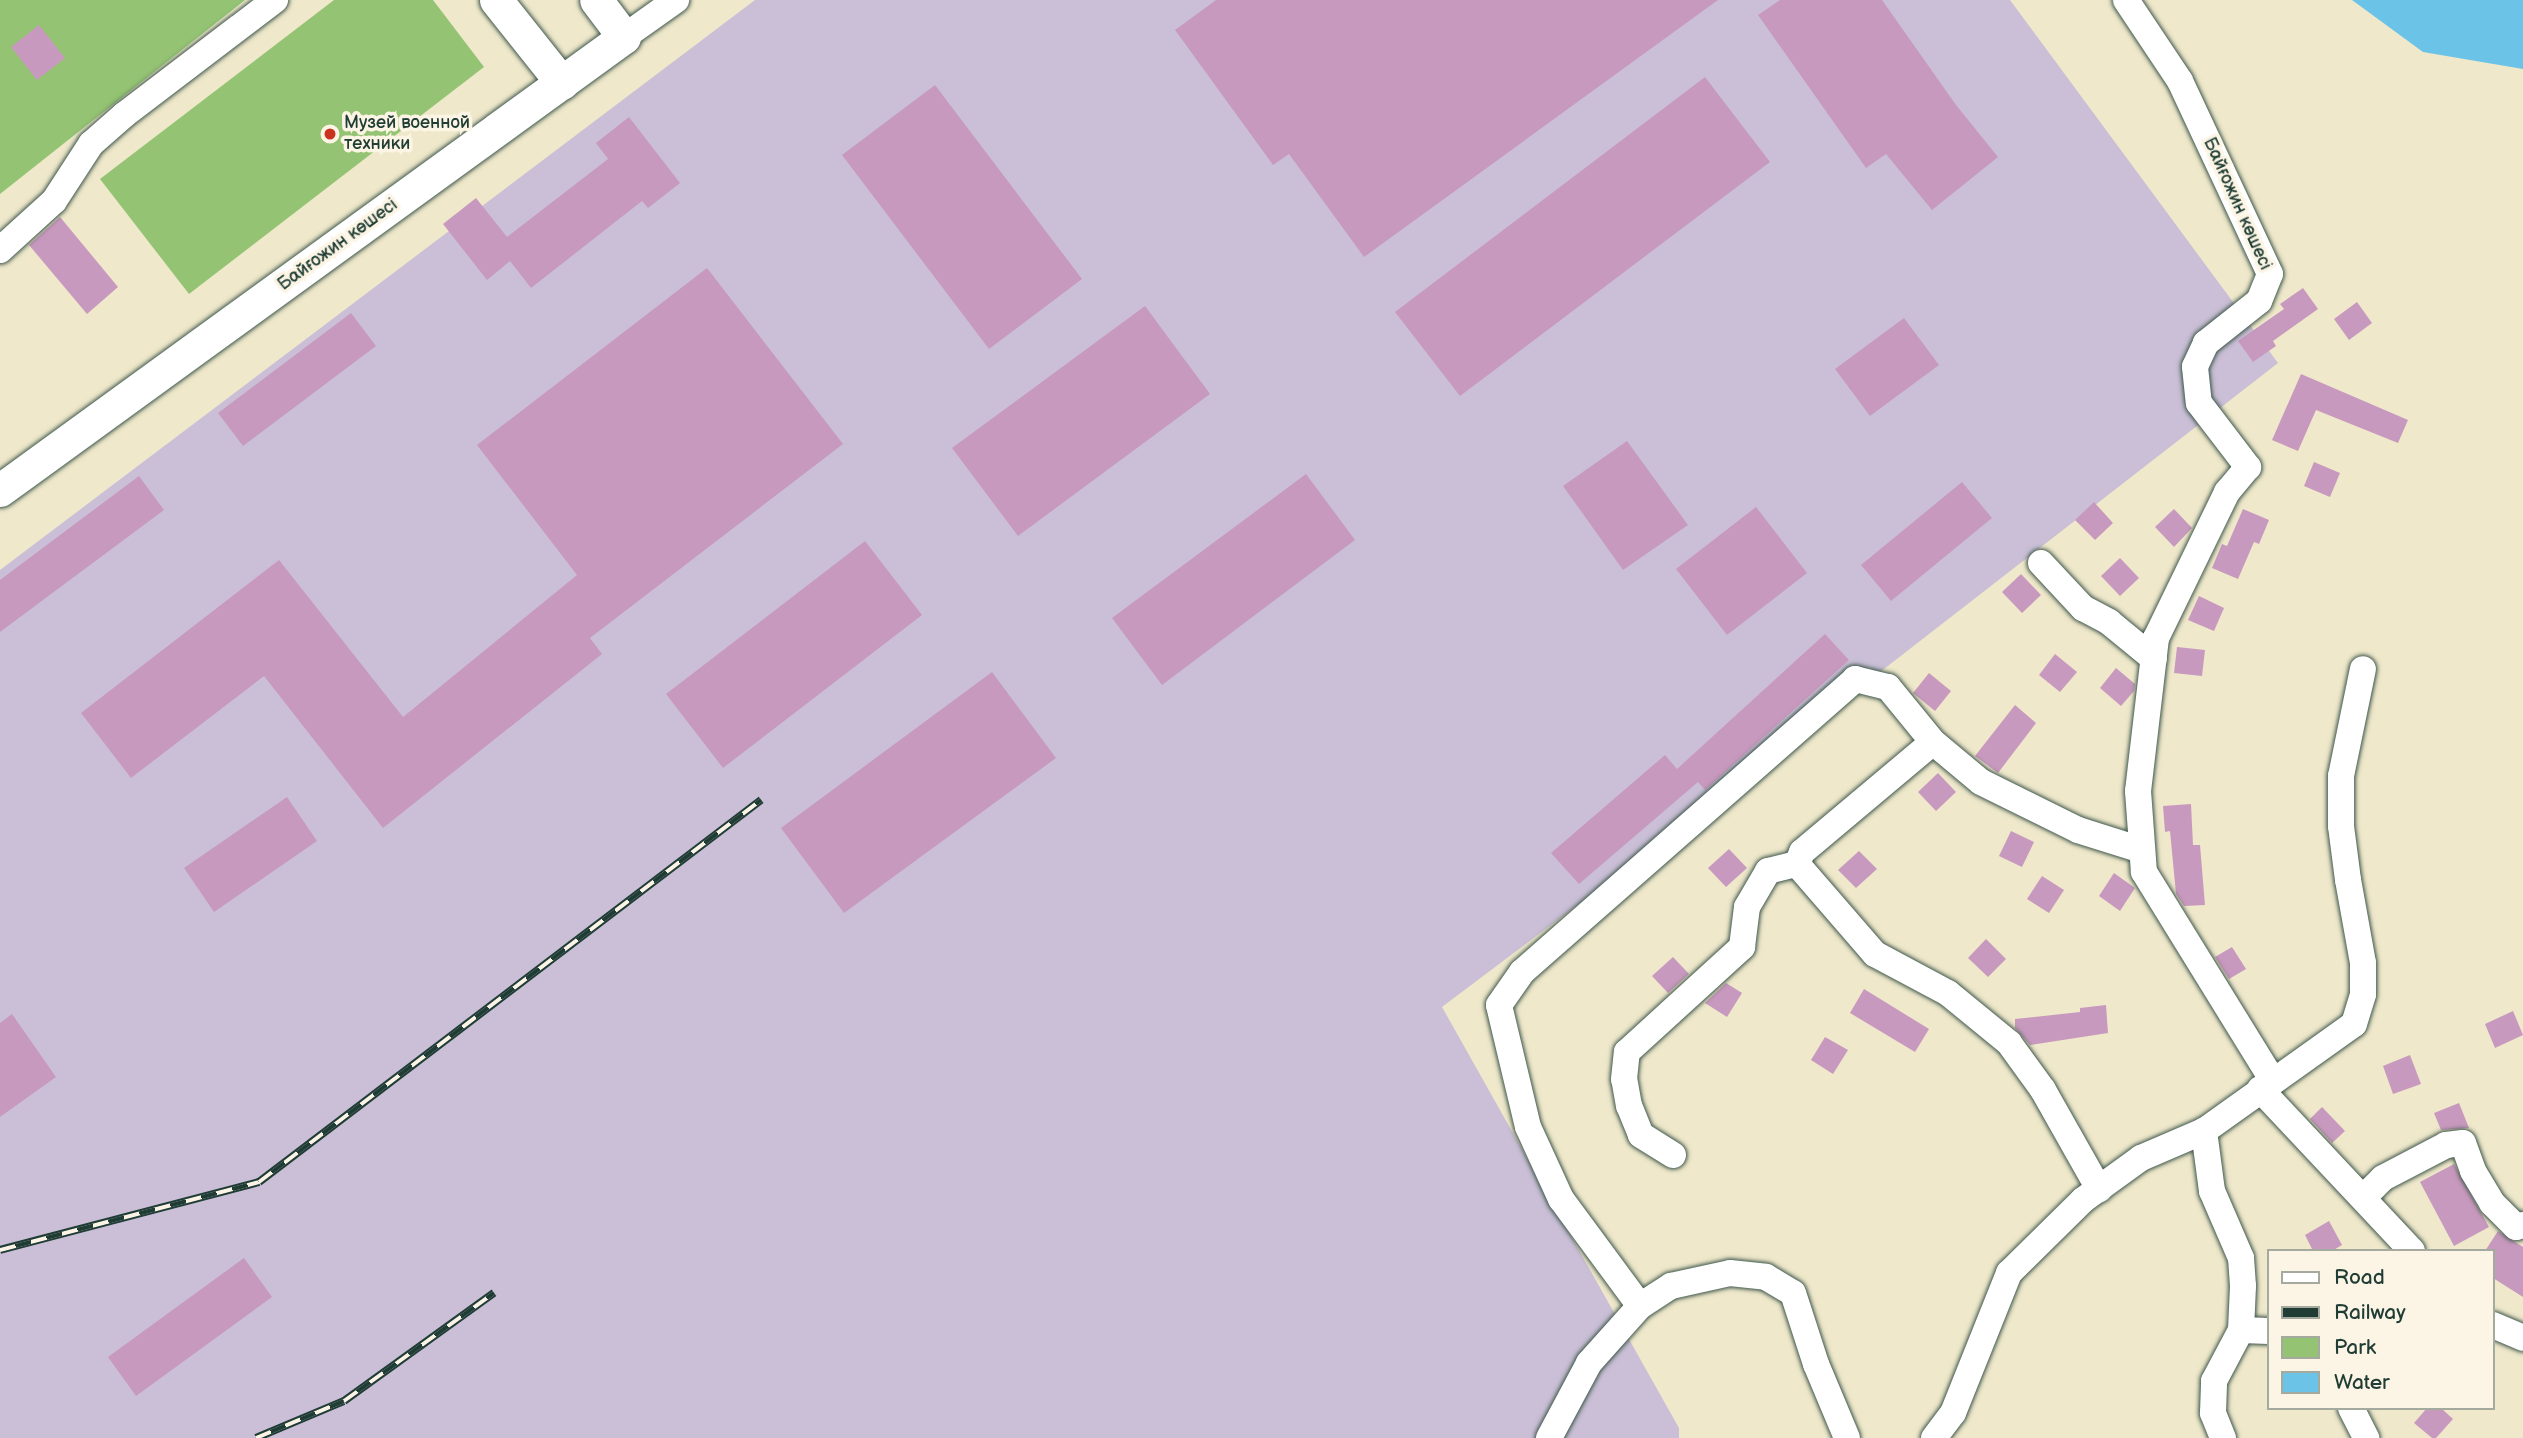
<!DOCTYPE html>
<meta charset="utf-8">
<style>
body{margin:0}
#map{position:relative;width:2523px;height:1438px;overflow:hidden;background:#efe8cb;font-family:"Balsamiq Sans",sans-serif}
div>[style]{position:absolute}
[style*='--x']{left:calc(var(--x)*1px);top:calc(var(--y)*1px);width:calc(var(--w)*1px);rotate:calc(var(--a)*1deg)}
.industrial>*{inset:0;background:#cabfd6}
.green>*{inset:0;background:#94c373}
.water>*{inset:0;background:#6bc3e8}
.building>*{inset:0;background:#c899be}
.roads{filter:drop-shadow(0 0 2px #3e574b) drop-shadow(0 0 2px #3e574b)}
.minor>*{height:26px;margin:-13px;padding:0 13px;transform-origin:13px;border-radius:13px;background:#fff}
.major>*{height:33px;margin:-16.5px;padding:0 16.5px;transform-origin:16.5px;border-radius:16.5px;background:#fff}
.rail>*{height:8px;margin-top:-4px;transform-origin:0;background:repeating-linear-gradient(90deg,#fcf5e5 0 16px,#1f3d34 0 32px);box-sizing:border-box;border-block:2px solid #1f3d34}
.dots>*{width:19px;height:19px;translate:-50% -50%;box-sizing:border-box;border:4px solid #fcf5e5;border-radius:50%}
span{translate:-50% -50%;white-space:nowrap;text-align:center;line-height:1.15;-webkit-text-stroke:7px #fcf5e5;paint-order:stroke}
.poi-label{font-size:18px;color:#1f3d34}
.left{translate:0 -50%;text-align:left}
.street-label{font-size:18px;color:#1f3d34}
.legend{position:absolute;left:2267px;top:1249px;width:228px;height:161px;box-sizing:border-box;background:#fcf5e5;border:2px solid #a4ab9e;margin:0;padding:9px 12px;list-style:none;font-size:21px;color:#1f3d34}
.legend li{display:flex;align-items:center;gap:14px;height:35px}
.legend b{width:35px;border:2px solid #a4ab9e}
</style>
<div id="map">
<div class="industrial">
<div style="clip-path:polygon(755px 0,2010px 0,2278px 363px,1669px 836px,1442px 1007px,1679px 1428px,1679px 1438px,0 1438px,0 570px)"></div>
</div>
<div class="green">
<div style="clip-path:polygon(0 0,245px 0,0 194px)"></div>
<div style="clip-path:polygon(334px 0,433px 0,484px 67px,189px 294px,100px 179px)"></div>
</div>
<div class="water">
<div style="clip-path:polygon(2352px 0,2523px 0,2523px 69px,2423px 52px)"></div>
</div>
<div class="building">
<div style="clip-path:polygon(1216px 0,1718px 0,1364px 257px,1289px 154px,1273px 165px,1175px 30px)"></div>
<div style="clip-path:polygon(1780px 0,1882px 0,1956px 105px,1998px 157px,1932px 210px,1886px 154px,1866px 168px,1758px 15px)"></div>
<div style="clip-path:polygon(39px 25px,65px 58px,37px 80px,11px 47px)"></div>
<div style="clip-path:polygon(1705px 77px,1770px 162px,1460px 396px,1395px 312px)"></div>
<div style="clip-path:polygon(935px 85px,1082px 279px,989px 349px,842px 155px)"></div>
<div style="clip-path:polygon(629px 117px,680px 183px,648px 208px,642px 201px,531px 288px,510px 261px,487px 280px,443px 224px,476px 198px,507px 237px,608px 159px,596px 143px)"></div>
<div style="clip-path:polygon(60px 217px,118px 287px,87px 314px,29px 245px)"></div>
<div style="clip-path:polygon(707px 268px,843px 444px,590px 638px,602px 654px,383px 828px,264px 676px,131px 778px,81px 713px,279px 560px,403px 717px,577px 575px,477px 445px)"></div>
<div style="clip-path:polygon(2303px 288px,2318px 309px,2273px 341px,2276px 346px,2253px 362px,2238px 341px,2284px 309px,2280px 304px)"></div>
<div style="clip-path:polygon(2357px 302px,2372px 323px,2349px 340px,2334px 319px)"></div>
<div style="clip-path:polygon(1145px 306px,1210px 394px,1018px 536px,952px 448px)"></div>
<div style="clip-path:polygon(351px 313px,376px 346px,243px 446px,218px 413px)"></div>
<div style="clip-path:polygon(1904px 318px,1939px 365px,1870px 416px,1835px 369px)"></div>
<div style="clip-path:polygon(2301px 374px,2408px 420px,2398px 443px,2316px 410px,2298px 451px,2272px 440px)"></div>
<div style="clip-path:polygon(1627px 441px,1688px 525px,1623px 570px,1563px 486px)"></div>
<div style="clip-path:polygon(2314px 462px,2340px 473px,2330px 497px,2304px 486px)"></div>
<div style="clip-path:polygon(1306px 474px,1355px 540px,1162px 685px,1112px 618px)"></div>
<div style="clip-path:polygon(139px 476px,164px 510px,0 632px,0 580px)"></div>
<div style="clip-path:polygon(1962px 482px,1992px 518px,1891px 601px,1861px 565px)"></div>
<div style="clip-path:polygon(2094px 502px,2113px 523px,2095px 540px,2075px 520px)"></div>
<div style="clip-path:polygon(1756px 507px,1807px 573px,1727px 635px,1676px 569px)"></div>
<div style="clip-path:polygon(2174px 509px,2192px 528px,2174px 547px,2155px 527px)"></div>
<div style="clip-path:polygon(2243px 509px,2269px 520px,2259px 544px,2254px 542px,2238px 579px,2212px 568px,2222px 544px,2227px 546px)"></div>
<div style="clip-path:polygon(865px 541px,922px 615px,723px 768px,666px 694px)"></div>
<div style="clip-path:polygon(2120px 558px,2139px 578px,2120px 596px,2101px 576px)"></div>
<div style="clip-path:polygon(2021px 574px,2041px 595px,2022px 613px,2002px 592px)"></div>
<div style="clip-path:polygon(2199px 596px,2224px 608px,2214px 631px,2188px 620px)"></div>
<div style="clip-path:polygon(1825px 634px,1849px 660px,1705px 790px,1698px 782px,1579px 884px,1551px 853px,1665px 755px,1677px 769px)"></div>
<div style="clip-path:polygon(2177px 647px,2205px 650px,2202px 676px,2174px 673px)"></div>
<div style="clip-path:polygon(2055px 654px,2077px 672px,2060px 692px,2039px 675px)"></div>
<div style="clip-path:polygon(2116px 668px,2135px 684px,2134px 691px,2121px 706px,2100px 688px)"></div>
<div style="clip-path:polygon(992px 672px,1056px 758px,844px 913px,781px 828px)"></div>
<div style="clip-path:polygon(1929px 673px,1951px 691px,1935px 711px,1913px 693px)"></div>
<div style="clip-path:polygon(2015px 705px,2036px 723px,1998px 773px,1975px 756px)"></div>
<div style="clip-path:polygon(1938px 773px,1956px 792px,1936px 811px,1918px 792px)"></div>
<div style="clip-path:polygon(287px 797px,317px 841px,214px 912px,184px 868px)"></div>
<div style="clip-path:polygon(2191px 804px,2193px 845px,2200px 845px,2205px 905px,2184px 906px,2176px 894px,2170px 831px,2165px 832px,2163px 806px)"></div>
<div style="clip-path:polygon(2011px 831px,2034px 842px,2022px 867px,1999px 856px)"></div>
<div style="clip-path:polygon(1729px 849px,1747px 868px,1726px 887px,1708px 868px)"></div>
<div style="clip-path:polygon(1859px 851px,1877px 869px,1856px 888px,1838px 870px)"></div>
<div style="clip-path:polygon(2114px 873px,2135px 888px,2120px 911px,2099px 896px)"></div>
<div style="clip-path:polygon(2042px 876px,2064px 890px,2049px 913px,2027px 899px)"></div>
<div style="clip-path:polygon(1986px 939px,2006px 959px,1988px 977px,1968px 958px)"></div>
<div style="clip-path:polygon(2232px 947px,2246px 969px,2229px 979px,2215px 957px)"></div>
<div style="clip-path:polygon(1673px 957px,1689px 974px,1668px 993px,1652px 976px)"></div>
<div style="clip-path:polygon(1726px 983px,1742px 993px,1727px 1017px,1705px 1003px)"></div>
<div style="clip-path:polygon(1864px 989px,1929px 1029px,1915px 1052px,1850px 1013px)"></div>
<div style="clip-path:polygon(2106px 1005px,2108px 1033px,2030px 1045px,2015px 1028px,2015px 1019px,2080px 1012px,2080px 1008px)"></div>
<div style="clip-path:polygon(2513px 1011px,2523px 1035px,2495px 1048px,2485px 1024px)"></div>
<div style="clip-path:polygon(12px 1014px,56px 1077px,0 1117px,0 1023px)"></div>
<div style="clip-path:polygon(1825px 1037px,1848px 1050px,1833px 1074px,1811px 1060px)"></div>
<div style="clip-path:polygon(2410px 1055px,2421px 1084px,2393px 1094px,2383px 1066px)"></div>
<div style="clip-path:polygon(2459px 1103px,2469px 1128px,2441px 1130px,2434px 1113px)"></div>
<div style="clip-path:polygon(2322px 1107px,2345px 1131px,2332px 1143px,2310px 1119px)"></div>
<div style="clip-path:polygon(2454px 1164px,2489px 1227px,2454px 1246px,2420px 1182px)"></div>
<div style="clip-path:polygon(2329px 1221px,2342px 1245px,2332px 1251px,2313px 1251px,2305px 1235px)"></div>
<div style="clip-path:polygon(2498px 1231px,2523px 1247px,2523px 1297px,2493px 1278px,2493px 1251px,2485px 1251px)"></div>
<div style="clip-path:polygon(244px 1258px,272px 1297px,136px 1396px,108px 1357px)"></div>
<div style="clip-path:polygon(2427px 1408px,2441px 1408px,2453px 1419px,2436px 1438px,2432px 1438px,2414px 1423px)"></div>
</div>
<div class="roads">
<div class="minor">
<div style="--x:2126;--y:0;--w:97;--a:56.3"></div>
<div style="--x:2180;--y:81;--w:213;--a:65"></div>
<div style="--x:2270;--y:274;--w:29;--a:112"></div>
<div style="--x:2259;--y:301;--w:68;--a:141.6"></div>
<div style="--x:2206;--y:343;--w:26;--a:115"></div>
<div style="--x:2195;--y:367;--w:36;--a:84"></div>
<div style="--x:2199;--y:403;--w:81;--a:52.6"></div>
<div style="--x:2248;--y:467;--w:33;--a:130"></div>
<div style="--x:2227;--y:492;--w:162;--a:115.9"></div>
<div style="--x:2156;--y:638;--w:154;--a:96.7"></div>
<div style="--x:2138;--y:791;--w:81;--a:85.8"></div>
<div style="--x:2144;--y:872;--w:243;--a:58.3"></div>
<div style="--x:624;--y:37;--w:64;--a:-35.4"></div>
<div style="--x:0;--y:250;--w:73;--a:-42.2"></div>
<div style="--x:54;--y:201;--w:68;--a:-57"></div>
<div style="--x:91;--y:144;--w:44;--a:-41.3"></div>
<div style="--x:124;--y:115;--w:190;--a:-37.3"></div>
<div style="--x:2041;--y:563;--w:62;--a:47"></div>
<div style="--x:2083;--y:608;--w:30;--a:28"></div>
<div style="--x:2109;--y:622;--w:58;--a:39.4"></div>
<div style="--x:1797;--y:864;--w:13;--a:-67"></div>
<div style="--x:1802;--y:852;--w:171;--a:-40"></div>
<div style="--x:2260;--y:1089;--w:222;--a:46.8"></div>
<div style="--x:1673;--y:1155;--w:38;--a:-148"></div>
<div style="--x:1641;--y:1135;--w:31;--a:-112"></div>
<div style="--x:1629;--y:1106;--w:27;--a:-100"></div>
<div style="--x:1624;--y:1079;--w:27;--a:-84"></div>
<div style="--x:1627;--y:1052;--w:156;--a:-42.4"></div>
<div style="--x:1742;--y:947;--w:40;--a:-82.9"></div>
<div style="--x:1747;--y:907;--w:42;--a:-59.7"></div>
<div style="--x:1768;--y:871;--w:30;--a:-14"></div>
<div style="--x:1797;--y:864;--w:119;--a:49.1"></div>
<div style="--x:1875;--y:954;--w:83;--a:28.1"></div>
<div style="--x:1948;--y:993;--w:79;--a:39.3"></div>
<div style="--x:2009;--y:1043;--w:58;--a:54.1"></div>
<div style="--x:2043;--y:1090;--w:114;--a:60.5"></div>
<div style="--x:2364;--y:1197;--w:27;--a:-45"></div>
<div style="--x:2383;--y:1178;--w:71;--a:-27.6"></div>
<div style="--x:2446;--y:1145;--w:17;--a:-7"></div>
<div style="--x:2463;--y:1143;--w:30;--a:70"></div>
<div style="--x:2473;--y:1171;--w:37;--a:59"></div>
<div style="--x:2492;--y:1203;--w:34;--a:45"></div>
<div style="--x:2516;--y:1227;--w:7;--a:-16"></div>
<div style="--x:1640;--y:1306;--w:133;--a:-126.4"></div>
<div style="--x:1561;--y:1199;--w:79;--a:-114.6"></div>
<div style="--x:1528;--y:1127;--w:125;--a:-103.4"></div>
<div style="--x:1499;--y:1005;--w:40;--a:-55.1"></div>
<div style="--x:1522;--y:972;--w:444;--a:-41.3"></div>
<div style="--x:1855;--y:679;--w:34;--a:14"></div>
<div style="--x:1888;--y:687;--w:71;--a:50.7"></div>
<div style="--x:1933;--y:742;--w:62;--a:39.8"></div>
<div style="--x:1981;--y:782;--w:108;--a:26.3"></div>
<div style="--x:2078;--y:830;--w:67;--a:17.4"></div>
<div style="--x:2493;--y:1325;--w:33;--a:23"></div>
<div style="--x:2241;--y:1330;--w:28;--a:2"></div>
<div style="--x:2351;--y:1408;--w:34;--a:63"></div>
<div style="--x:1549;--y:1438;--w:85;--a:-61.9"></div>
<div style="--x:1589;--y:1363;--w:76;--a:-48.2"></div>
<div style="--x:1640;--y:1306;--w:37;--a:-33"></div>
<div style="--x:1671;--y:1286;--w:60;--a:-12.4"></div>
<div style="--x:1730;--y:1273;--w:36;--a:6"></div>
<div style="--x:1766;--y:1277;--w:31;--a:31"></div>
<div style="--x:1793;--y:1293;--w:75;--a:72.1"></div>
<div style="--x:1816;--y:1364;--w:80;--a:67.3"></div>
<div style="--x:1934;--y:1438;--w:31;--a:-53"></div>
<div style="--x:1953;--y:1413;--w:151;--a:-68.2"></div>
<div style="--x:2009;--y:1273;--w:104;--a:-44.6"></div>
<div style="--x:2083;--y:1200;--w:72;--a:-35.9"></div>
<div style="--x:2141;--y:1158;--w:69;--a:-23.2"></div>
<div style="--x:2223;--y:1438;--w:27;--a:-112"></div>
<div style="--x:2213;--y:1413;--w:32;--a:-88"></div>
<div style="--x:2214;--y:1381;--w:58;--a:-62.1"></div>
<div style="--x:2241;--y:1330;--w:44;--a:-87.4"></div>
<div style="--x:2243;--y:1286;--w:28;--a:-94"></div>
<div style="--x:2241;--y:1258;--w:73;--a:-113.4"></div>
<div style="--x:2212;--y:1191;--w:61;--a:-97.6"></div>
<div style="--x:2204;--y:1131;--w:184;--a:-35.5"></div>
<div style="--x:2354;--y:1024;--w:31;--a:-73"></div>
<div style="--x:2363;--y:994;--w:31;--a:-90"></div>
<div style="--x:2363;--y:963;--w:84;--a:-100.2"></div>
<div style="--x:2348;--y:880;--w:54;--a:-97.4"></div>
<div style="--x:2341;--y:826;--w:50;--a:-90"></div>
<div style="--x:2341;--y:776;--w:109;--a:-78.4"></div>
</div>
<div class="major">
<div style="--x:496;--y:0;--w:106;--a:51.5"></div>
<div style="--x:0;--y:490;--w:771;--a:-35.98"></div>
<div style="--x:624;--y:37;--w:46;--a:-127.1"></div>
</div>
</div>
<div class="rail">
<div style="--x:0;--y:1250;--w:268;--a:-14.7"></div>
<div style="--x:259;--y:1182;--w:631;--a:-37.27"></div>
<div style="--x:256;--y:1438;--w:95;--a:-22.8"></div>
<div style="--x:344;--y:1401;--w:185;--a:-35.8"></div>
</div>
<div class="dots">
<div style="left:330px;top:134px;background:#c8321e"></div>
</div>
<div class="poi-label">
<span class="left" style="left:344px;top:134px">Музей военной<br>техники</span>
</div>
<div class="street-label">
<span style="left:2237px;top:204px;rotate:66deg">Байғожин көшесі</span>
<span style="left:338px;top:245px;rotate:-36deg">Байғожин көшесі</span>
</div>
<ul class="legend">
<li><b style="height:9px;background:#fff"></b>Road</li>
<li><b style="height:9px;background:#1f3d34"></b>Railway</li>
<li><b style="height:19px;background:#94c373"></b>Park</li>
<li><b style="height:19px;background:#6bc3e8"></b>Water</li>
</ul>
</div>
